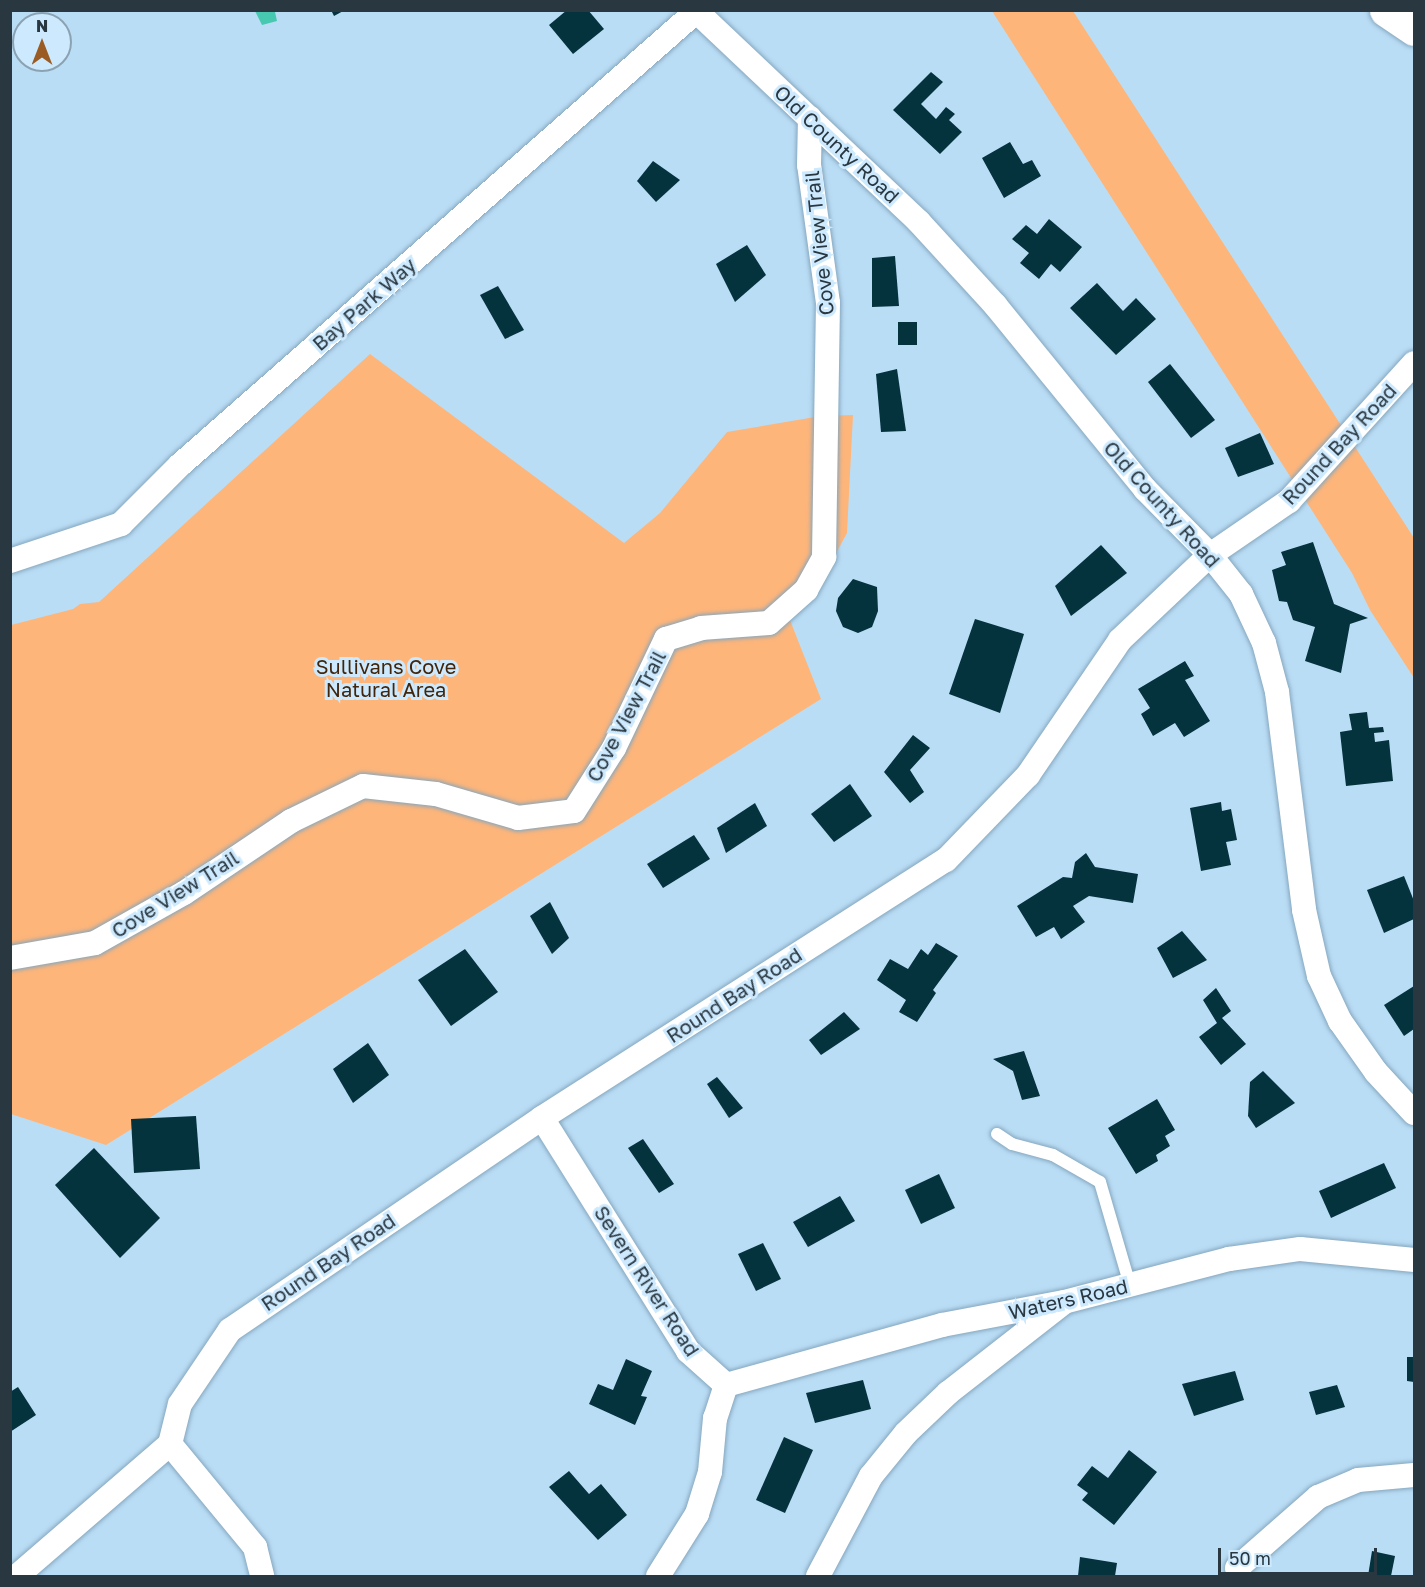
<!DOCTYPE html>
<style>
body{margin:0}
#map{position:relative;width:1425px;height:1587px;overflow:hidden;background:#baddf6;font-family:"Golos Text",sans-serif}
div>[style]{position:absolute}
[style*='--x']{left:calc(var(--x)*1px);top:calc(var(--y)*1px);width:calc(var(--w)*1px);rotate:calc(var(--a)*1deg)}
.green>*{inset:0;background:#feb57a}
.water>*{inset:0;background:#46c8b1}
.building>*{inset:0;background:#04323d}
.roads{filter:drop-shadow(0 0 2px #85a7be) drop-shadow(0 0 2px #85a7be)}
.lane>*{height:12px;margin:-6px;padding:0 6px;transform-origin:6px;border-radius:6px;background:#fff}
.street>*{height:24px;margin:-12px;padding:0 12px;transform-origin:12px;border-radius:12px;background:#fff}
.secondary>*{height:33px;margin:-16.5px;padding:0 16.5px;transform-origin:16.5px;border-radius:16.5px;background:#fff}
span{translate:-50% -50%;white-space:nowrap;text-align:center;line-height:1.15;-webkit-text-stroke:6px #cde9fd;paint-order:stroke}
.street-label{font-size:20px;color:#293741}
.park-label{font-size:20px;color:#42250a}
.frame{position:absolute;inset:0;border:12px solid #293741;pointer-events:none}
.north{position:absolute;left:12px;top:12px;width:60px;height:60px;box-sizing:border-box;background:#cde9fd;border:2px solid #8ba2b2;border-radius:50%;rotate:0deg;font-size:16px;font-weight:700;line-height:24px;text-align:center;color:#293741}
.north::after{content:'';display:block;margin:auto;width:21px;height:27px;background:#9b5c23;clip-path:polygon(50% 0,100% 100%,50% 72%,0 100%)}
.scale{position:absolute;left:1218px;top:1548px;width:159px;height:27px;box-sizing:border-box;border:3px solid #293741;border-top:0;padding-left:8px;font-size:18px;line-height:21px;white-space:nowrap;color:#293741;-webkit-text-stroke:4px #cde9fd;paint-order:stroke}
</style>
<div id="map">
<div class="green">
<div style="clip-path:polygon(992px 11px,1073px 11px,1414px 538px,1414px 678px,1370px 610px,1352px 573px)"></div>
<div style="clip-path:polygon(370px 354px,624px 543px,660px 513px,727px 432px,821px 416px,853px 415px,847px 533px,822px 579px,788px 615px,821px 699px,106px 1145px,11px 1114px,11px 625px,73px 609px,80px 604px,99px 602px)"></div>
</div>
<div class="water">
<div style="clip-path:polygon(255px 11px,275px 12px,277px 21px,262px 25px)"></div>
</div>
<div class="building">
<div style="clip-path:polygon(331px 10px,345px 10px,334px 16px)"></div>
<div style="clip-path:polygon(567px 10px,588px 10px,604px 29px,573px 54px,549px 25px)"></div>
<div style="clip-path:polygon(931px 72px,943px 82px,921px 104px,936px 119px,946px 107px,955px 114px,949px 120px,962px 132px,940px 154px,893px 110px)"></div>
<div style="clip-path:polygon(1010px 142px,1023px 164px,1032px 160px,1041px 176px,1004px 198px,982px 158px)"></div>
<div style="clip-path:polygon(653px 161px,680px 180px,656px 202px,637px 181px)"></div>
<div style="clip-path:polygon(1049px 219px,1082px 247px,1060px 272px,1051px 264px,1039px 279px,1020px 263px,1029px 253px,1012px 239px,1026px 225px,1037px 234px)"></div>
<div style="clip-path:polygon(747px 245px,766px 275px,735px 302px,716px 264px)"></div>
<div style="clip-path:polygon(895px 256px,899px 306px,872px 307px,872px 258px)"></div>
<div style="clip-path:polygon(1097px 283px,1123px 311px,1136px 298px,1156px 319px,1116px 355px,1070px 308px)"></div>
<div style="clip-path:polygon(498px 286px,524px 330px,505px 339px,480px 295px)"></div>
<div style="clip-path:polygon(898px 322px,917px 322px,917px 345px,898px 345px)"></div>
<div style="clip-path:polygon(1170px 364px,1215px 420px,1191px 438px,1148px 382px)"></div>
<div style="clip-path:polygon(897px 369px,906px 431px,881px 432px,876px 374px)"></div>
<div style="clip-path:polygon(1260px 433px,1274px 464px,1238px 477px,1225px 448px)"></div>
<div style="clip-path:polygon(1313px 542px,1334px 604px,1368px 618px,1350px 624px,1341px 673px,1305px 661px,1315px 627px,1293px 620px,1287px 602px,1279px 601px,1272px 570px,1286px 565px,1281px 552px)"></div>
<div style="clip-path:polygon(1101px 545px,1127px 573px,1071px 616px,1055px 586px)"></div>
<div style="clip-path:polygon(853px 579px,877px 587px,878px 611px,872px 627px,858px 633px,843px 627px,836px 611px,838px 598px)"></div>
<div style="clip-path:polygon(975px 619px,1024px 634px,1000px 713px,949px 694px)"></div>
<div style="clip-path:polygon(1185px 661px,1194px 676px,1185px 680px,1210px 721px,1184px 737px,1175px 723px,1153px 736px,1141px 714px,1150px 708px,1138px 689px)"></div>
<div style="clip-path:polygon(1367px 712px,1369px 728px,1383px 727px,1384px 732px,1374px 733px,1375px 742px,1389px 740px,1393px 781px,1346px 786px,1340px 732px,1352px 730px,1349px 714px)"></div>
<div style="clip-path:polygon(913px 735px,930px 748px,910px 770px,924px 792px,910px 803px,884px 772px)"></div>
<div style="clip-path:polygon(850px 784px,872px 816px,834px 842px,811px 814px)"></div>
<div style="clip-path:polygon(1221px 802px,1222px 811px,1231px 809px,1237px 840px,1226px 842px,1231px 865px,1201px 871px,1190px 808px)"></div>
<div style="clip-path:polygon(755px 803px,767px 826px,726px 853px,717px 828px)"></div>
<div style="clip-path:polygon(694px 835px,710px 859px,663px 888px,647px 864px)"></div>
<div style="clip-path:polygon(1086px 853px,1095px 867px,1138px 874px,1133px 903px,1089px 896px,1073px 906px,1085px 922px,1061px 939px,1054px 927px,1036px 937px,1017px 906px,1063px 877px,1072px 878px,1075px 862px)"></div>
<div style="clip-path:polygon(1404px 876px,1414px 901px,1414px 919px,1384px 933px,1367px 890px)"></div>
<div style="clip-path:polygon(550px 902px,569px 938px,552px 954px,530px 916px)"></div>
<div style="clip-path:polygon(1182px 931px,1207px 960px,1173px 978px,1157px 948px)"></div>
<div style="clip-path:polygon(936px 943px,958px 956px,933px 990px,936px 993px,917px 1022px,899px 1012px,906px 1000px,877px 980px,890px 959px,908px 969px,921px 949px,928px 955px)"></div>
<div style="clip-path:polygon(465px 949px,498px 992px,451px 1026px,418px 980px)"></div>
<div style="clip-path:polygon(1414px 986px,1414px 1029px,1404px 1036px,1384px 1005px)"></div>
<div style="clip-path:polygon(1216px 988px,1231px 1011px,1222px 1018px,1246px 1044px,1221px 1065px,1199px 1037px,1217px 1023px,1203px 1000px)"></div>
<div style="clip-path:polygon(844px 1012px,860px 1029px,821px 1055px,809px 1040px)"></div>
<div style="clip-path:polygon(368px 1043px,389px 1075px,353px 1103px,333px 1069px)"></div>
<div style="clip-path:polygon(1024px 1051px,1040px 1096px,1022px 1100px,1013px 1071px,993px 1059px)"></div>
<div style="clip-path:polygon(1263px 1071px,1295px 1103px,1256px 1128px,1248px 1116px,1250px 1082px)"></div>
<div style="clip-path:polygon(717px 1077px,743px 1108px,729px 1118px,707px 1084px)"></div>
<div style="clip-path:polygon(1157px 1099px,1175px 1130px,1165px 1136px,1170px 1146px,1156px 1155px,1158px 1161px,1136px 1174px,1108px 1128px)"></div>
<div style="clip-path:polygon(196px 1116px,200px 1169px,134px 1173px,131px 1119px)"></div>
<div style="clip-path:polygon(643px 1139px,674px 1184px,659px 1193px,628px 1148px)"></div>
<div style="clip-path:polygon(94px 1148px,160px 1218px,120px 1258px,55px 1185px)"></div>
<div style="clip-path:polygon(1384px 1163px,1396px 1188px,1331px 1218px,1319px 1191px)"></div>
<div style="clip-path:polygon(939px 1174px,955px 1208px,921px 1224px,905px 1190px)"></div>
<div style="clip-path:polygon(840px 1196px,855px 1221px,808px 1247px,793px 1222px)"></div>
<div style="clip-path:polygon(763px 1243px,781px 1279px,756px 1291px,738px 1254px)"></div>
<div style="clip-path:polygon(1407px 1357px,1414px 1357px,1414px 1382px,1407px 1381px)"></div>
<div style="clip-path:polygon(626px 1359px,652px 1371px,641px 1396px,647px 1397px,635px 1425px,589px 1404px,598px 1384px,613px 1390px)"></div>
<div style="clip-path:polygon(1235px 1371px,1244px 1400px,1194px 1416px,1182px 1384px)"></div>
<div style="clip-path:polygon(863px 1380px,871px 1409px,815px 1423px,806px 1393px)"></div>
<div style="clip-path:polygon(1337px 1385px,1345px 1407px,1316px 1415px,1309px 1392px)"></div>
<div style="clip-path:polygon(18px 1387px,36px 1415px,10px 1432px,10px 1392px)"></div>
<div style="clip-path:polygon(784px 1437px,813px 1450px,785px 1513px,756px 1500px)"></div>
<div style="clip-path:polygon(1129px 1450px,1157px 1472px,1114px 1525px,1082px 1500px,1088px 1493px,1077px 1485px,1092px 1466px,1108px 1478px)"></div>
<div style="clip-path:polygon(569px 1471px,589px 1494px,601px 1484px,627px 1515px,598px 1540px,549px 1487px)"></div>
<div style="clip-path:polygon(1372px 1551px,1395px 1556px,1391px 1576px,1368px 1576px)"></div>
<div style="clip-path:polygon(1080px 1557px,1117px 1563px,1115px 1576px,1078px 1576px)"></div>
</div>
<div class="roads">
<div class="lane">
<div style="--x:997;--y:1134;--w:18;--a:34"></div>
<div style="--x:1012;--y:1144;--w:42;--a:15"></div>
<div style="--x:1053;--y:1155;--w:54;--a:29.9"></div>
<div style="--x:1100;--y:1182;--w:107;--a:73.8"></div>
</div>
<div class="street">
<div style="--x:695;--y:10;--w:308;--a:43.4"></div>
<div style="--x:919;--y:222;--w:113;--a:47.5"></div>
<div style="--x:995;--y:305;--w:237;--a:50.8"></div>
<div style="--x:1145;--y:489;--w:93;--a:45.4"></div>
<div style="--x:1210;--y:555;--w:50;--a:51.5"></div>
<div style="--x:1241;--y:594;--w:54;--a:64.9"></div>
<div style="--x:1264;--y:643;--w:51;--a:75.1"></div>
<div style="--x:1277;--y:692;--w:220;--a:82.9"></div>
<div style="--x:1304;--y:910;--w:68;--a:77.2"></div>
<div style="--x:1319;--y:976;--w:50;--a:65"></div>
<div style="--x:1340;--y:1021;--w:62;--a:54.8"></div>
<div style="--x:1376;--y:1072;--w:56;--a:47.2"></div>
<div style="--x:10;--y:561;--w:117;--a:-18.4"></div>
<div style="--x:121;--y:524;--w:83;--a:-45"></div>
<div style="--x:180;--y:465;--w:689;--a:-41.3"></div>
<div style="--x:10;--y:958;--w:86;--a:-10"></div>
<div style="--x:95;--y:943;--w:102;--a:-29.3"></div>
<div style="--x:184;--y:893;--w:129;--a:-33.9"></div>
<div style="--x:291;--y:821;--w:80;--a:-25.9"></div>
<div style="--x:363;--y:786;--w:73;--a:6.3"></div>
<div style="--x:436;--y:794;--w:85;--a:16.3"></div>
<div style="--x:518;--y:818;--w:56;--a:-7.1"></div>
<div style="--x:574;--y:811;--w:75;--a:-57.6"></div>
<div style="--x:614;--y:748;--w:121;--a:-64.5"></div>
<div style="--x:666;--y:639;--w:37;--a:-17"></div>
<div style="--x:701;--y:628;--w:68;--a:-4.2"></div>
<div style="--x:769;--y:623;--w:50;--a:-41.7"></div>
<div style="--x:806;--y:590;--w:38;--a:-61"></div>
<div style="--x:824;--y:557;--w:254;--a:-89.1"></div>
<div style="--x:828;--y:303;--w:139;--a:-97.8"></div>
<div style="--x:809;--y:165;--w:47;--a:-88.8"></div>
<div style="--x:542;--y:1118;--w:275;--a:57.9"></div>
<div style="--x:688;--y:1351;--w:51;--a:41.8"></div>
<div style="--x:726;--y:1385;--w:35;--a:108"></div>
<div style="--x:715;--y:1418;--w:54;--a:95.3"></div>
<div style="--x:710;--y:1472;--w:44;--a:107.2"></div>
<div style="--x:697;--y:1514;--w:73;--a:122.2"></div>
<div style="--x:726;--y:1385;--w:224;--a:-15.5"></div>
<div style="--x:942;--y:1325;--w:124;--a:-10.7"></div>
<div style="--x:1064;--y:1302;--w:171;--a:-14.6"></div>
<div style="--x:1229;--y:1259;--w:72;--a:-8"></div>
<div style="--x:1300;--y:1249;--w:115;--a:5.5"></div>
<div style="--x:170;--y:1444;--w:134;--a:50.5"></div>
<div style="--x:255;--y:1547;--w:30;--a:76"></div>
<div style="--x:1237;--y:1568;--w:108;--a:-41.2"></div>
<div style="--x:1318;--y:1497;--w:43;--a:-23"></div>
<div style="--x:1358;--y:1480;--w:56;--a:-5.1"></div>
<div style="--x:17;--y:1576;--w:202;--a:-40.8"></div>
<div style="--x:170;--y:1444;--w:41;--a:-76"></div>
<div style="--x:180;--y:1404;--w:89;--a:-56"></div>
<div style="--x:230;--y:1330;--w:377;--a:-34.2"></div>
<div style="--x:542;--y:1118;--w:479;--a:-32.6"></div>
<div style="--x:946;--y:860;--w:118;--a:-46"></div>
<div style="--x:1028;--y:775;--w:163;--a:-55.7"></div>
<div style="--x:1120;--y:640;--w:124;--a:-43.4"></div>
<div style="--x:1210;--y:555;--w:96;--a:-34.4"></div>
<div style="--x:1289;--y:501;--w:186;--a:-47.8"></div>
<div style="--x:818;--y:1576;--w:113;--a:-62.1"></div>
<div style="--x:871;--y:1476;--w:55;--a:-50.9"></div>
<div style="--x:906;--y:1433;--w:58;--a:-43.6"></div>
<div style="--x:948;--y:1393;--w:145;--a:-38"></div>
</div>
<div class="secondary">
<div style="--x:1386;--y:10;--w:34;--a:34"></div>
</div>
</div>
<div class="street-label">
<span style="left:837px;top:144px;rotate:43deg">Old County Road</span>
<span style="left:819px;top:243px;rotate:-96deg">Cove View Trail</span>
<span style="left:364px;top:304px;rotate:-41deg">Bay Park Way</span>
<span style="left:1339px;top:444px;rotate:-47deg">Round Bay Road</span>
<span style="left:1162px;top:504px;rotate:48deg">Old County Road</span>
<span style="left:626px;top:716px;rotate:-62deg">Cove View Trail</span>
<span style="left:175px;top:894px;rotate:-32deg">Cove View Trail</span>
<span style="left:734px;top:995px;rotate:-33deg">Round Bay Road</span>
<span style="left:328px;top:1262px;rotate:-34deg">Round Bay Road</span>
<span style="left:647px;top:1281px;rotate:57deg">Severn River Road</span>
<span style="left:1068px;top:1299px;rotate:-13deg">Waters Road</span>
</div>
<div class="park-label">
<span style="left:386px;top:678px">Sullivans Cove<br>Natural Area</span>
</div>
<div class="frame"></div>
<div class="north">N</div>
<div class="scale">50 m</div>
</div>
